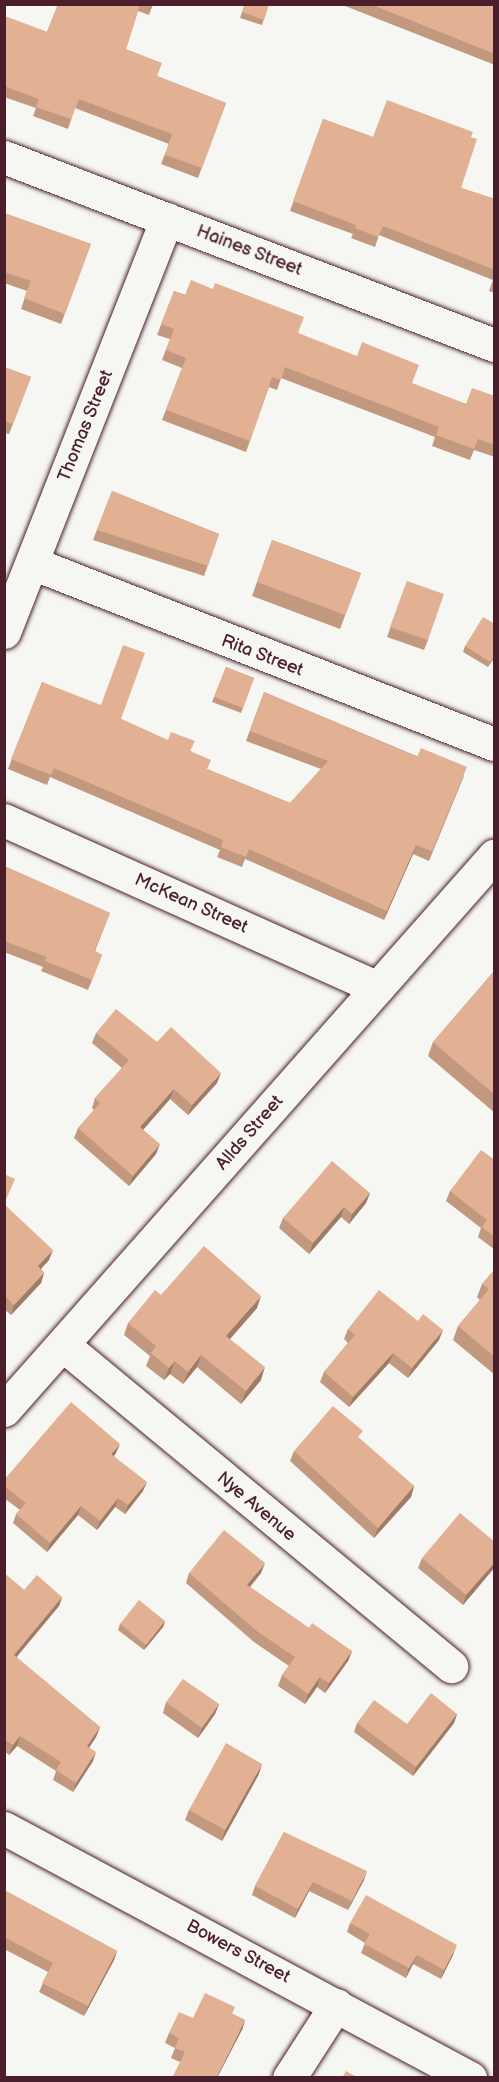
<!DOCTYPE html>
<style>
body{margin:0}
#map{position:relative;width:499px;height:2082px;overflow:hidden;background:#f6f6f2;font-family:"Balsamiq Sans",sans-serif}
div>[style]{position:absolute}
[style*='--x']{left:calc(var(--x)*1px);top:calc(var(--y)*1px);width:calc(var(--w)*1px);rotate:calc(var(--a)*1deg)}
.roads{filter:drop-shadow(0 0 2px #4a1f2b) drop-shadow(0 0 2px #4a1f2b)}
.minor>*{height:33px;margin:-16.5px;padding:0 16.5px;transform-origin:16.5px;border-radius:16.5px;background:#f6f6f2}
.wall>*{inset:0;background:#c2987f}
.shaded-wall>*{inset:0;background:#9e7c68}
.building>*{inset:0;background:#e2b194}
span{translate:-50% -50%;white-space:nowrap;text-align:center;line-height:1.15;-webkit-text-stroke:4.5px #f6f6f2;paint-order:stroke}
.street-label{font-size:18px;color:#4a1f2b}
.frame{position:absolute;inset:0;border:6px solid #4a1f2b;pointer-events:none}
</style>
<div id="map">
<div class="roads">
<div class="minor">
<div style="--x:4;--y:157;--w:525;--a:20.99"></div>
<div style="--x:32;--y:563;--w:496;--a:21.4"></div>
<div style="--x:4;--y:632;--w:444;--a:-68.5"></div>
<div style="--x:4;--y:820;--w:409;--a:24.2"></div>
<div style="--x:63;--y:1345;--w:504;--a:39.6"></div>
<div style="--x:4;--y:1410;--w:740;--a:-48.51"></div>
<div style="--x:4;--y:1828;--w:529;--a:28.21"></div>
<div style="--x:289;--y:2078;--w:87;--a:-57.2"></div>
</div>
</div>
<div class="wall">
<div style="clip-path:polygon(58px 4px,153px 4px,149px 15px,138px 11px,126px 49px,157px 76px,226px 103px,198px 178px,161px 164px,169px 144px,75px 108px,68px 129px,33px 116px,36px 108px,4px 97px,4px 16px,47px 32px)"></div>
<div style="clip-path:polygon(245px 4px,269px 4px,262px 25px,240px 18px)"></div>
<div style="clip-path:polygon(340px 4px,487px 4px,495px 8px,495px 65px)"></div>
<div style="clip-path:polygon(323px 119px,373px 137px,471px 137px,461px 188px,495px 199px,495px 293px,489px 291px,493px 280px,379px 235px,375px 247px,351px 238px,353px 234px,290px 211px)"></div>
<div style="clip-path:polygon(4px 213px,91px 244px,61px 324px,21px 309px,27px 291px,4px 283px)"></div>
<div style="clip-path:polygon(174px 291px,298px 333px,412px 384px,466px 404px,495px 396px,495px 457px,474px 450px,470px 460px,432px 446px,435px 437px,281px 378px,277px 390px,269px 387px,246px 452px,162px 420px,182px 368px,162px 360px,170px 339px,157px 335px)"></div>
<div style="clip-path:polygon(4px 367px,31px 377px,9px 434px,4px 433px)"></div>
<div style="clip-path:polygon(112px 491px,219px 534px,204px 576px,93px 540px)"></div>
<div style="clip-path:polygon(272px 540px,361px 573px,340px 629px,252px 596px)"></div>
<div style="clip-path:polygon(407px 581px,428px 640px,424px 650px,387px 637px)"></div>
<div style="clip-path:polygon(495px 624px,495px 657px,488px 667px,463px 652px,465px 646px)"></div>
<div style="clip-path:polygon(226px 667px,254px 678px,241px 713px,212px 702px)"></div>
<div style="clip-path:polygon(42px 682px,121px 719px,191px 751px,207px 769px,290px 803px,321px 769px,246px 741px,264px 692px,464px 776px,429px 861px,413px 854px,384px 920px,245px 859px,242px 867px,217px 857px,220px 850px,50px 777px,47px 785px,8px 769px)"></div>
<div style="clip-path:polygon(4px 866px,110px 913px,95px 951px,102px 955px,88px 990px,41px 971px,43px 967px,4px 952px)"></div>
<div style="clip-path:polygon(495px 970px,495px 1113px,428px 1056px,433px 1042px)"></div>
<div style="clip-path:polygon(96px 1033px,157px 1042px,217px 1083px,188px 1115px,170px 1099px,143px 1129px,156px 1154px,129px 1186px,74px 1138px,78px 1128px,94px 1110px,92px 1108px,95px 1098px,122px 1068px,92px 1043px)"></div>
<div style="clip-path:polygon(495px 1160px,495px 1250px,478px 1237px,481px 1228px,446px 1201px,450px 1191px)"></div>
<div style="clip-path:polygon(4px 1174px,5px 1205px,49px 1260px,41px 1269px,44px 1273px,41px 1283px,11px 1315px,4px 1309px)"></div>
<div style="clip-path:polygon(370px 1193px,366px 1203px,349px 1224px,341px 1217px,309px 1254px,279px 1228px,283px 1218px)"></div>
<div style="clip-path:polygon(495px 1269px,495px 1375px,453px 1340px,458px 1326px,480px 1300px,477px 1297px,482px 1284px)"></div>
<div style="clip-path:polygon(161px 1295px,257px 1308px,230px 1339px,261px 1380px,241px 1404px,197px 1367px,183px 1384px,170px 1374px,164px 1380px,146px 1366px,150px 1356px,124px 1335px,128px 1323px)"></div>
<div style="clip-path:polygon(348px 1329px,439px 1340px,408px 1378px,389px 1363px,349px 1407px,320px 1382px,324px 1372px,348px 1343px,344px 1339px)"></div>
<div style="clip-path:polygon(360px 1439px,414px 1486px,411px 1497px,374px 1538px,290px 1461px,294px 1451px)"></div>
<div style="clip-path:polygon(116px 1453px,114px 1456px,143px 1491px,125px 1514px,115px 1507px,97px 1530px,78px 1515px,47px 1552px,13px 1523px,16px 1514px,20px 1510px,4px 1498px,4px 1480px)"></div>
<div style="clip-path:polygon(495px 1542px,495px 1567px,463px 1605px,418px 1568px,422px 1558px)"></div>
<div style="clip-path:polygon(4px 1573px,24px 1590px,62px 1597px,59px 1606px,16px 1657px,100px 1727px,96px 1737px,89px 1747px,93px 1761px,73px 1792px,53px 1780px,56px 1771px,17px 1746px,9px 1755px,4px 1751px)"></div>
<div style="clip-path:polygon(189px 1573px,261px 1573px,250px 1587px,309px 1628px,352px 1651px,348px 1661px,325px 1693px,317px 1687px,305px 1704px,278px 1686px,282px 1675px,289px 1666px,254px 1642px,186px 1583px)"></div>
<div style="clip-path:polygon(165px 1621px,163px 1627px,144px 1650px,118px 1630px,120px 1624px)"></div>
<div style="clip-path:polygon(166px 1702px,219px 1704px,215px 1714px,198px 1738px,163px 1713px)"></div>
<div style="clip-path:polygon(457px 1714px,454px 1723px,413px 1776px,354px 1732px,357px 1723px,407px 1724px)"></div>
<div style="clip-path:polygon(259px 1774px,222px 1841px,185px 1820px,189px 1810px)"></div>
<div style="clip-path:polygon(284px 1832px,364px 1880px,348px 1910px,309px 1891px,295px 1918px,252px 1895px,255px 1886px)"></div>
<div style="clip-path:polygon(4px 1890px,117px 1951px,114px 1960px,84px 2016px,39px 1992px,48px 1972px,4px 1949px)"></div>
<div style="clip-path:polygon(350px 1923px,453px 1955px,441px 1979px,413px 1964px,406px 1978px,361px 1953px,365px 1943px,347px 1932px)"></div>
<div style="clip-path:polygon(233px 2014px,245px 2020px,242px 2030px,180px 2062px,171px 2058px,175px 2048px,165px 2043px,169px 2033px,193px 2018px)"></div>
</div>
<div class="shaded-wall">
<div style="clip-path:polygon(416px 845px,413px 854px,384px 920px,387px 911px)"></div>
<div style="clip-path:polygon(221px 1073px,217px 1083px,188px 1115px,192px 1105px)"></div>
<div style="clip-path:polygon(174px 1089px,170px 1099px,137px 1137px,140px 1127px)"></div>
<div style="clip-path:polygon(160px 1144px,156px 1154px,129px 1186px,133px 1176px)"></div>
<div style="clip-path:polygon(370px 1193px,366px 1203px,349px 1224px,352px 1214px)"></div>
<div style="clip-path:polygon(344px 1207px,341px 1217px,309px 1254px,313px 1243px)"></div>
<div style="clip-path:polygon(53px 1250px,49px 1260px,34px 1276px,38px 1266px)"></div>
<div style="clip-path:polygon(44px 1273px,41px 1283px,11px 1315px,14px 1305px)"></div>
<div style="clip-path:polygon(261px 1296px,257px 1308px,222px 1348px,226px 1336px)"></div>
<div style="clip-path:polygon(443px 1330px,439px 1340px,408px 1378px,412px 1368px)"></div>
<div style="clip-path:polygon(393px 1353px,389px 1363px,349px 1407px,353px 1397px)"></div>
<div style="clip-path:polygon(201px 1355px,197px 1367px,183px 1384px,188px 1372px)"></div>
<div style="clip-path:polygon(175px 1361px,170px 1374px,164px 1380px,169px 1368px)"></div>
<div style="clip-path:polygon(265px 1367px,261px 1380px,241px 1404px,246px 1391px)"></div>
<div style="clip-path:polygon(120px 1444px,116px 1453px,108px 1463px,111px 1454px)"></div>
<div style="clip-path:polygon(147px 1482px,143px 1491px,125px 1514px,128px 1505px)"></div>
<div style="clip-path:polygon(414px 1486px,411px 1497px,374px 1538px,378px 1528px)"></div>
<div style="clip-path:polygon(118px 1498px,115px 1507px,97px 1530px,100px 1521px)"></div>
<div style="clip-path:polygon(81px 1506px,78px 1515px,47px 1552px,50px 1543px)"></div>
<div style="clip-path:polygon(495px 1562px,495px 1567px,463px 1605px,466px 1595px)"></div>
<div style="clip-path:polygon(265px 1563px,261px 1573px,243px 1595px,247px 1585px)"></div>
<div style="clip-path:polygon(62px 1597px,59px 1606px,10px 1665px,14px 1655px)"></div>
<div style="clip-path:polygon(165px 1621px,163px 1627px,144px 1650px,146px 1645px)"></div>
<div style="clip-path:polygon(352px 1651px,348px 1661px,325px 1693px,329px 1683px)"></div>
<div style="clip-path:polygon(320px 1677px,317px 1687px,305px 1704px,308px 1694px)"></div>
<div style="clip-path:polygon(219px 1704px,215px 1714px,198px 1738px,202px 1728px)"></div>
<div style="clip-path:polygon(457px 1714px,454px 1723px,413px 1776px,416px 1767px)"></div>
<div style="clip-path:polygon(100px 1727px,96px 1737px,84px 1756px,87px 1746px)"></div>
<div style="clip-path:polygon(20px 1736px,17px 1746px,9px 1755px,13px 1745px)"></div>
<div style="clip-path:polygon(96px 1752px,93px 1761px,73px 1792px,76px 1783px)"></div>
<div style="clip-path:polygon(262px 1764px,259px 1774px,222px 1841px,225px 1830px)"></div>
<div style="clip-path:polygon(367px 1871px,364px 1880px,348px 1910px,352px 1901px)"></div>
<div style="clip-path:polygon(313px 1882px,309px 1891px,295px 1918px,298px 1909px)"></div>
<div style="clip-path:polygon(457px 1945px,453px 1955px,441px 1979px,444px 1970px)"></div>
<div style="clip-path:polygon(117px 1951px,114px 1960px,84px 2016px,88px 2006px)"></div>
<div style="clip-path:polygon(417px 1955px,413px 1964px,406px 1978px,409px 1968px)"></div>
<div style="clip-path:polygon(245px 2020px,242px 2030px,217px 2078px,216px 2078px)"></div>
</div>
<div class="building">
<div style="clip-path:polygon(58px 4px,140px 4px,126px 49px,162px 63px,157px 76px,226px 103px,202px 168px,165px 155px,172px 134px,79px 99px,71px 119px,36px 107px,39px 99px,4px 86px,4px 16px,47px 32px)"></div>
<div style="clip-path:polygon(245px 4px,269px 4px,264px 20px,242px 12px)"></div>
<div style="clip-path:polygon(370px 4px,487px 4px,495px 8px,495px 54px)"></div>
<div style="clip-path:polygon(387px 100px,473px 132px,471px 137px,477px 139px,461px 188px,495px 199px,495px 270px,383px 226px,378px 237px,355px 228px,356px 225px,293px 201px,323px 119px,373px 137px)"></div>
<div style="clip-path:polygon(4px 213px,91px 244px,65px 314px,24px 298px,31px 281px,4px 272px)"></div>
<div style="clip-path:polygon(191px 280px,213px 289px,215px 283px,304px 317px,298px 333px,357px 356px,362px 342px,419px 365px,412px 383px,466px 404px,472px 388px,495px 396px,495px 445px,478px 439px,474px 449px,436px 435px,439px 427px,285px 367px,281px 380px,272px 377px,250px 441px,166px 410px,186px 358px,166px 350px,174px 329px,161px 324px,174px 291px,185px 295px)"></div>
<div style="clip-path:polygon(4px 367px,31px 377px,13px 424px,4px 421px)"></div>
<div style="clip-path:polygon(112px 491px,219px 534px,208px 566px,97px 530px)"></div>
<div style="clip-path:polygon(272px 540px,361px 573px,345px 615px,257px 582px)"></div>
<div style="clip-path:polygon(407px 581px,444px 594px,428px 640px,390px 627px)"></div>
<div style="clip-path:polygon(483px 617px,495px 624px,495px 655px,490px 662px,465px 646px)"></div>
<div style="clip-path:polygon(123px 645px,145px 653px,121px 719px,168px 740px,171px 732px,195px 741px,190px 751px,211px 760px,207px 769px,290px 803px,328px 761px,250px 731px,264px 692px,417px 757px,421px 748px,467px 767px,432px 851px,416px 845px,387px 911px,249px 849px,246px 857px,221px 847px,223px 840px,54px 768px,51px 775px,11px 759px,42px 682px,101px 705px)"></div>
<div style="clip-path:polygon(226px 667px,254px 678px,243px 708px,214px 697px)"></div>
<div style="clip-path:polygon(4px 866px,110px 913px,94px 951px,102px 955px,92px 980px,45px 961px,47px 957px,4px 941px)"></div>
<div style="clip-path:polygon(495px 970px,495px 1095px,433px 1042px)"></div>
<div style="clip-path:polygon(116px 1009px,157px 1042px,171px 1027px,221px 1073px,192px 1105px,174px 1089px,140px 1127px,160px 1144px,133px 1176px,78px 1128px,100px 1103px,95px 1098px,129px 1060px,96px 1033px)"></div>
<div style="clip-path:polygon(481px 1150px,495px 1160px,495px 1237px,482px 1227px,487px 1220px,450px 1191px)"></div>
<div style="clip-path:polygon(332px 1161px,370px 1193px,352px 1214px,344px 1207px,313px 1243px,283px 1218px)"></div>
<div style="clip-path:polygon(4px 1174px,15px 1179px,4px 1204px)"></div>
<div style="clip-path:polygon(4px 1204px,53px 1250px,38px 1266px,44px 1273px,14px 1305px,4px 1295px)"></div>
<div style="clip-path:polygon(204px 1246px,261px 1296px,226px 1336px,265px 1367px,246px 1391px,201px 1355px,188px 1372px,175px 1361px,169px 1368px,151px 1353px,156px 1346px,128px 1323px,155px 1290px,161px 1295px)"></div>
<div style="clip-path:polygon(495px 1269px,495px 1357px,458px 1326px,489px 1289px,482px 1284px)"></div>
<div style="clip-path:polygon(379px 1290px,418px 1321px,423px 1314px,443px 1330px,412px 1368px,393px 1353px,353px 1397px,324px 1372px,355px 1335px,348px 1329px)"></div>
<div style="clip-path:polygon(71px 1402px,120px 1444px,111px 1454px,147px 1482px,128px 1505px,118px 1498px,100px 1521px,81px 1506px,50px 1543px,16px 1514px,26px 1503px,4px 1486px,4px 1480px)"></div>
<div style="clip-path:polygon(333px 1406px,363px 1431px,358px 1437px,414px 1486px,378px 1528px,294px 1451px)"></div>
<div style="clip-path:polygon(460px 1513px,495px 1542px,495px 1562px,466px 1595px,422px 1558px)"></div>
<div style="clip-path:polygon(224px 1530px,265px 1563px,247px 1585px,309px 1628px,312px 1623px,352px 1651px,329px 1683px,320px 1677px,308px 1694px,282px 1675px,295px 1657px,258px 1632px,189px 1573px)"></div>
<div style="clip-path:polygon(4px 1573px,24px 1590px,37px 1575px,62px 1597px,14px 1655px,100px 1727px,87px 1746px,96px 1752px,76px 1783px,56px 1770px,61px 1762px,20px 1736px,13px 1745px,4px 1739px)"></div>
<div style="clip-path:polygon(139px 1600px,165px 1621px,146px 1645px,120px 1624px)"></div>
<div style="clip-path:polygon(183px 1679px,219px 1704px,202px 1728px,166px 1702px)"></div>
<div style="clip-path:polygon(431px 1693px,457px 1714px,416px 1767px,357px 1723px,374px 1700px,407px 1724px)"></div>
<div style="clip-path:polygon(226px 1743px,262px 1764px,225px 1830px,189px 1810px)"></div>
<div style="clip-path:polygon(284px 1832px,367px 1871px,352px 1901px,313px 1882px,298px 1909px,255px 1886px)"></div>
<div style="clip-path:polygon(4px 1890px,117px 1951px,88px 2006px,42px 1983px,53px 1963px,4px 1937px)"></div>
<div style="clip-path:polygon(366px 1895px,457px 1945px,444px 1970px,417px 1955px,409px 1968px,364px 1944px,370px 1934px,350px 1923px)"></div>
<div style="clip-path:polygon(205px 1993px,235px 2007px,232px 2014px,245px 2020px,216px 2078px,172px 2078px,185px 2052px,175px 2048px,179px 2038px,169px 2033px,179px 2012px,193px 2018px)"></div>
<div style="clip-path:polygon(346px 2071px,358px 2078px,342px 2078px)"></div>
</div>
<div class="street-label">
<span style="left:249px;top:251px;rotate:21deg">Haines Street</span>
<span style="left:86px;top:426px;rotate:-68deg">Thomas Street</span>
<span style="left:262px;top:656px;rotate:21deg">Rita Street</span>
<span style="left:191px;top:904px;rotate:24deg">McKean Street</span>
<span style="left:250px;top:1133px;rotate:-49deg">Allds Street</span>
<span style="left:256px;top:1507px;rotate:40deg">Nye Avenue</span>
<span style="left:238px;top:1952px;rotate:28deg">Bowers Street</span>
</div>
<div class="frame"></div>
</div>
